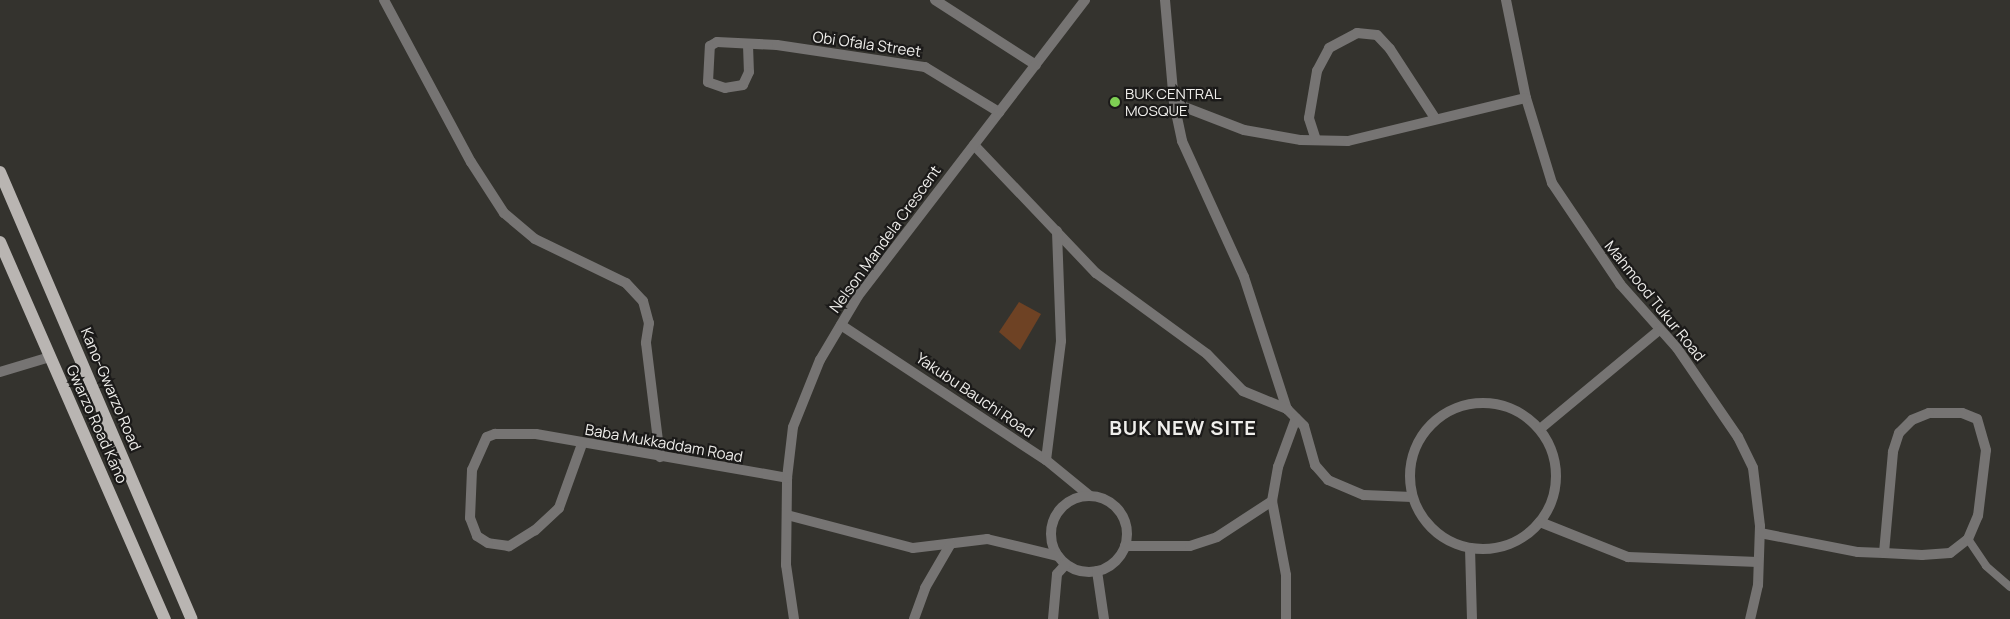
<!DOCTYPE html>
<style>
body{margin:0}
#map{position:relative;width:2010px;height:619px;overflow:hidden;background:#34332e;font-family:Manrope,sans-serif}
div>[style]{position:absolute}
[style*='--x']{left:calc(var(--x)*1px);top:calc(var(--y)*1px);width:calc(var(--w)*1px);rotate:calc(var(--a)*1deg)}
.building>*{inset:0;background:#6e4224}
.lane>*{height:8px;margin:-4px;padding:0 4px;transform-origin:4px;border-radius:4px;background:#767473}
.street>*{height:10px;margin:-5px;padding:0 5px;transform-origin:5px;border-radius:5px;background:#767473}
.street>.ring{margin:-5px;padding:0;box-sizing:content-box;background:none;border:10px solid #767473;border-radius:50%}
.primary>*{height:12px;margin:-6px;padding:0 6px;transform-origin:6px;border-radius:6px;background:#b9b5b2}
.dots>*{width:14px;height:14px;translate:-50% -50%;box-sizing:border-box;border:2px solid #1b1a19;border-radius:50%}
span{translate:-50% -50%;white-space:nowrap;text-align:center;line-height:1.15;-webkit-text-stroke:4.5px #1b1a19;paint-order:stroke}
.street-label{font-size:15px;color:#efeeeb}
.poi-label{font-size:15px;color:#efeeeb}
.left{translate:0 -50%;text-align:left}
.district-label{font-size:20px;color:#efeeeb;font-weight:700;letter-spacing:1px}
</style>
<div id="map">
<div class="building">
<div style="clip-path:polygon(1019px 302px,1041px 314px,1020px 350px,999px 332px)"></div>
</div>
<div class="lane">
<div style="--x:1968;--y:539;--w:32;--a:56"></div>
<div style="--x:1986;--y:566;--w:32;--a:41"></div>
</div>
<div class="street">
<div style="--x:384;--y:0;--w:184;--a:61.8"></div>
<div style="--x:471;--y:162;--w:61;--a:57.1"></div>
<div style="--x:504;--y:213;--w:40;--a:40"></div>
<div style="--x:535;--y:239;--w:101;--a:25.8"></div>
<div style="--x:626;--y:283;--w:25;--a:47"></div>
<div style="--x:643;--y:301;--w:23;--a:75"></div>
<div style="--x:649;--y:323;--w:20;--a:99"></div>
<div style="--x:646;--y:343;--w:115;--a:83"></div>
<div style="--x:935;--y:0;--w:120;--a:32.8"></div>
<div style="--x:1165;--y:0;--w:103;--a:85"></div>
<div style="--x:1174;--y:103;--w:39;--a:78"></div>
<div style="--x:1182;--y:141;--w:149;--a:65.5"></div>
<div style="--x:1244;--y:277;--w:139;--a:72"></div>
<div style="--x:1287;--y:409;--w:24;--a:45"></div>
<div style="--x:1304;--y:426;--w:41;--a:74.2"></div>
<div style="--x:1315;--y:465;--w:20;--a:49"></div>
<div style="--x:1328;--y:480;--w:39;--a:23"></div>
<div style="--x:1364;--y:495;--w:48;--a:2.4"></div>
<div style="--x:1506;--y:0;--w:100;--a:78.5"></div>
<div style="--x:1526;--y:98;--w:89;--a:73"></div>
<div style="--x:1552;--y:183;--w:122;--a:56"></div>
<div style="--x:1620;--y:284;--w:86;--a:48.3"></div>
<div style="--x:1677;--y:348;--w:108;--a:55.6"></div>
<div style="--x:1738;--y:437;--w:34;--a:64"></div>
<div style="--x:1753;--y:468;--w:58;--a:83.1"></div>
<div style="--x:1760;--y:526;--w:59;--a:91.9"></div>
<div style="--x:1758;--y:585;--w:35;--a:103"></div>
<div style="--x:748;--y:45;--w:27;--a:88"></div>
<div style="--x:749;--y:72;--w:14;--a:115"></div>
<div style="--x:743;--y:85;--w:18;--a:171"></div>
<div style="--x:725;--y:88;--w:18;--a:-161"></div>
<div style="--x:708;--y:82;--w:36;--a:-87"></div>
<div style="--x:710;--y:46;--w:8;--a:-30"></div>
<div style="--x:717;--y:42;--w:60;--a:2.9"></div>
<div style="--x:777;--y:45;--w:150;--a:8.5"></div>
<div style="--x:925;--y:67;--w:87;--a:31.3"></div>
<div style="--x:1174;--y:103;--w:75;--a:21.1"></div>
<div style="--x:1244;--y:130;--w:58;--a:10"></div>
<div style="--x:1301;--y:140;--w:47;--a:1.2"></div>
<div style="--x:1348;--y:141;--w:183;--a:-13.6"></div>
<div style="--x:1316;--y:140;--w:23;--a:-108"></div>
<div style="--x:1309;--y:118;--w:48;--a:-80.3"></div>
<div style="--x:1317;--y:71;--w:26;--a:-62"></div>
<div style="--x:1329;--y:48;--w:32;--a:-28"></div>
<div style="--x:1357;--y:33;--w:20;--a:6"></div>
<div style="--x:1377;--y:35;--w:19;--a:47"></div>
<div style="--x:1390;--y:49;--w:82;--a:56.9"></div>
<div style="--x:974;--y:145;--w:177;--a:46.4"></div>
<div style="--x:1096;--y:273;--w:137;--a:36.1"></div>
<div style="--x:1207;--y:354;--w:52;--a:45.8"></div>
<div style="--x:1243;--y:391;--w:48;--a:22.2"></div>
<div style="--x:841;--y:325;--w:245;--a:33.4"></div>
<div style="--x:1046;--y:460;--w:57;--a:39.3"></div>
<div style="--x:0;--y:372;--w:52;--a:-16.7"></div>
<div class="ring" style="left:1410px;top:403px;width:136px;height:136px"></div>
<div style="--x:1540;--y:429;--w:153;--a:-39.7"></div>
<div style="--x:582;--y:444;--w:68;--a:109.8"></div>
<div style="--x:559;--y:508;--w:33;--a:137"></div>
<div style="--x:535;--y:530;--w:31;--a:148"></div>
<div style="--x:509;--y:546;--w:21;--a:-172"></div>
<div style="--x:488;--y:543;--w:13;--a:-148"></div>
<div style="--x:477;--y:536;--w:19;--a:-111"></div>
<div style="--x:470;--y:518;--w:48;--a:-87.6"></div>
<div style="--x:472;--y:470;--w:36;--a:-66"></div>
<div style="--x:487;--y:437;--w:9;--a:-21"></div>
<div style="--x:495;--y:434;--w:41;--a:0"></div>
<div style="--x:536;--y:434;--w:255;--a:9.9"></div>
<div style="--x:1046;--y:460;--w:120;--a:-82.8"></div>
<div style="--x:1061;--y:341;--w:110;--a:-92.1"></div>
<div class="ring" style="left:1051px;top:496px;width:66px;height:66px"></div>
<div style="--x:787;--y:515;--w:130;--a:14.7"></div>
<div style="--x:913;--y:548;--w:75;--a:-6.9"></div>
<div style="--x:987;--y:539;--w:73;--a:13.5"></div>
<div style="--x:1540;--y:522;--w:95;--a:21.7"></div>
<div style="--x:1628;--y:557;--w:130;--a:2.2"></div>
<div style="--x:1760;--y:533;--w:100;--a:11"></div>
<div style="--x:1858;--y:552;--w:26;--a:2"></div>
<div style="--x:1884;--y:553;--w:38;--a:3"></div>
<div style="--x:1922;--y:555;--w:28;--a:-4"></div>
<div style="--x:1950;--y:553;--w:23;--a:-38"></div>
<div style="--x:1968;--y:539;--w:25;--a:-67"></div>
<div style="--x:1978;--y:516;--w:66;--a:-83.1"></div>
<div style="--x:1986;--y:450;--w:32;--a:-106"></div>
<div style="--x:1977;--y:419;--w:16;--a:-158"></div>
<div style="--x:1962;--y:413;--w:33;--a:180"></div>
<div style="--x:1929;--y:413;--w:18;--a:158"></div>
<div style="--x:1912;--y:420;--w:18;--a:135"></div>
<div style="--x:1899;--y:433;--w:20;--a:108"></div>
<div style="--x:1893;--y:452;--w:101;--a:95.1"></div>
<div style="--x:1125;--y:546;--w:65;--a:0"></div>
<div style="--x:1190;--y:546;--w:28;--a:-18"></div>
<div style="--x:1217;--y:537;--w:66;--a:-33.2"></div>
<div style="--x:1470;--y:548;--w:71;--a:88.4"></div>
<div style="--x:1097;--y:571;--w:49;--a:81.7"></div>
<div style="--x:794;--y:619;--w:55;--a:-98.4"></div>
<div style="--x:786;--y:565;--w:87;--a:-89.3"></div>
<div style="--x:787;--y:478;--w:51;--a:-83.3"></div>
<div style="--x:793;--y:427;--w:72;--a:-68.1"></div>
<div style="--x:820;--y:360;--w:74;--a:-59.3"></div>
<div style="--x:858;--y:296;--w:373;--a:-52.5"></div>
<div style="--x:914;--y:619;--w:33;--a:-70"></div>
<div style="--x:925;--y:588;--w:50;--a:-59.8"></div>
<div style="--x:1053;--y:619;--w:45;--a:-84.9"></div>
<div style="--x:1057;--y:574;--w:13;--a:-48"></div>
<div style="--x:1286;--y:619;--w:44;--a:-90"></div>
<div style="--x:1286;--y:575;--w:75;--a:-100.7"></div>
<div style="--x:1272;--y:501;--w:35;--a:-80"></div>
<div style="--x:1278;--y:467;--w:52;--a:-69.8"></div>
</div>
<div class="primary">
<div style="--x:0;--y:172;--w:486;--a:66.8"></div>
<div style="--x:0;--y:242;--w:412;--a:66.4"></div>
</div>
<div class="dots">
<div style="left:1115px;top:102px;background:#7ed053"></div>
</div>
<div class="street-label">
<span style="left:867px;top:44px;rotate:8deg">Obi Ofala Street</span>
<span style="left:885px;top:239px;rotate:-54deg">Nelson Mandela Crescent</span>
<span style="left:1655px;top:301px;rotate:51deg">Mahmood Tukur Road</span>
<span style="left:111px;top:389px;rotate:67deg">Kano-Gwarzo Road</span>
<span style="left:975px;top:395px;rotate:34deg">Yakubu Bauchi Road</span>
<span style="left:97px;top:424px;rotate:66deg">Gwarzo Road Kano</span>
<span style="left:664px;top:443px;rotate:10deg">Baba Mukkaddam Road</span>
</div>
<div class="poi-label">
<span class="left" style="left:1125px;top:102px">BUK CENTRAL<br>MOSQUE</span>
</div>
<div class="district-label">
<span style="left:1183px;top:427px">BUK NEW SITE</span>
</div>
</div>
